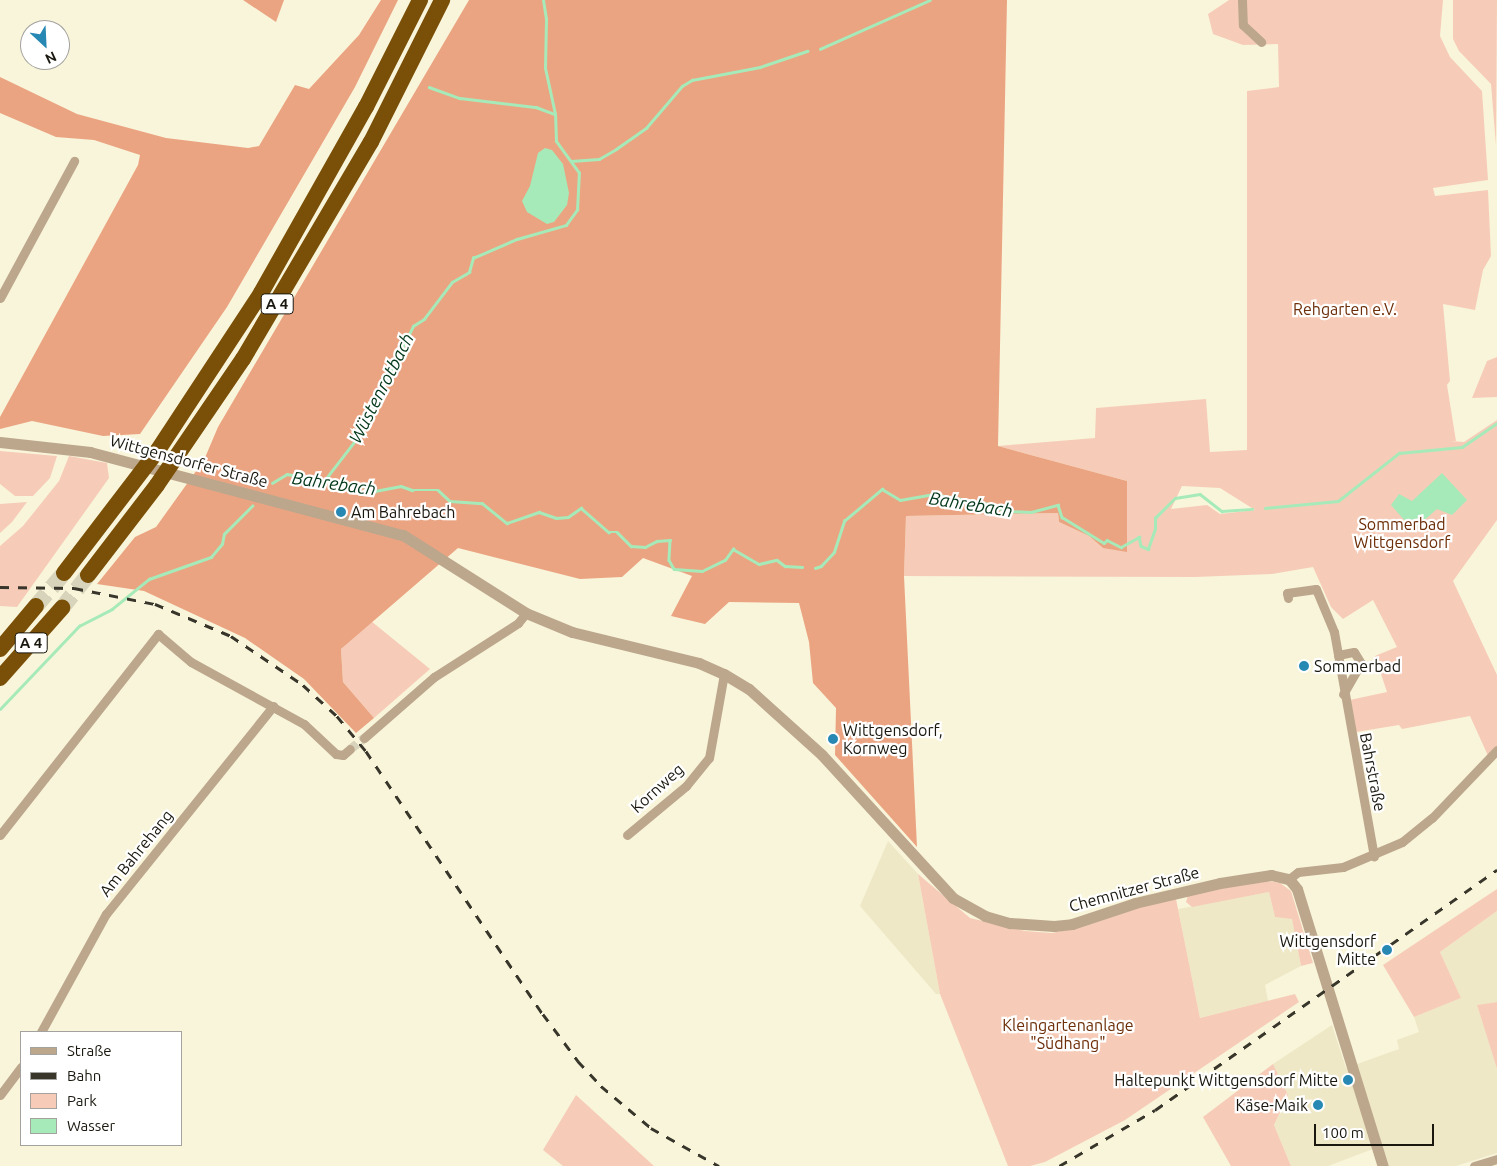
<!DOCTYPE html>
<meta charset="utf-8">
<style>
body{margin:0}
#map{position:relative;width:1497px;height:1166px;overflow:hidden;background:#f9f5da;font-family:Ubuntu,sans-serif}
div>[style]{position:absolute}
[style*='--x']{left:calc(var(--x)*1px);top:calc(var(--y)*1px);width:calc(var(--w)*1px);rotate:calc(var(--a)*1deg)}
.built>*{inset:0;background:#eee8c6}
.green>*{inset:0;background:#f6ccb8}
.forest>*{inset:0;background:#eba482}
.water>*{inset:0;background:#a7eab9}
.stream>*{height:2.5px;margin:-1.25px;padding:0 1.25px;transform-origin:1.25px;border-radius:1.25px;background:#a7eab9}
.minor-tunnel>*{height:9px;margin-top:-4.5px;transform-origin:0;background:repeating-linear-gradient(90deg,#d7d4bb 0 9px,transparent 0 13.5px)}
.motorway-tunnel>*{height:16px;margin-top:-8px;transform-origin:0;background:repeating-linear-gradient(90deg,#d7d4bb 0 16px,transparent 0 24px)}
.minor>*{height:9px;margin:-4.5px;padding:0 4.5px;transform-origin:4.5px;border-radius:4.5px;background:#bca78d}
.tertiary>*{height:11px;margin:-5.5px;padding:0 5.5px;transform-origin:5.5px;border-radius:5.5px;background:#bca78d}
.motorway>*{height:16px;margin:-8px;padding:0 8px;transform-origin:8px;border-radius:8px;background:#7a4f07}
.rail>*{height:2.5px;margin-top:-1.25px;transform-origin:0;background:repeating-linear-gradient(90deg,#38352a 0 9px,transparent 0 18px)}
.dots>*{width:14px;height:14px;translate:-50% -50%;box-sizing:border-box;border:2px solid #fff;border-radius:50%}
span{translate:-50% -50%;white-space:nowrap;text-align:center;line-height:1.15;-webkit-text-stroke:4.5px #fff;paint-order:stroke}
.shield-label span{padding:1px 4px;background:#fff;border:1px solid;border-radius:4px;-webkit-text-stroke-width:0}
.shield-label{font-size:15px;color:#19170e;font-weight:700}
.park-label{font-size:16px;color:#6c2d07}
.street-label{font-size:16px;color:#19170e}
.poi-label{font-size:16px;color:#19170e}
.left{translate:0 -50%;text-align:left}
.right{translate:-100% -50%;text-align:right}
.water-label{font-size:18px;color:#03381a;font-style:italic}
.legend{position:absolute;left:20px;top:1031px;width:162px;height:115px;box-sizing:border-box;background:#fff;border:1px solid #a3a29f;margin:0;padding:6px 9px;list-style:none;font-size:15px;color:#19170e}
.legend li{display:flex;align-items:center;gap:10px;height:25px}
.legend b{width:25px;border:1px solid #a3a29f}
.north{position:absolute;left:20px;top:20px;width:50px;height:50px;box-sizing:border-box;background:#fff;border:1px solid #a3a29f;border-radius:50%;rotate:155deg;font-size:14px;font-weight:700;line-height:20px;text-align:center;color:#19170e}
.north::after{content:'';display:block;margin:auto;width:18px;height:22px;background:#2688b3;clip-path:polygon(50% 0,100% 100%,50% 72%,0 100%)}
.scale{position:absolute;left:1314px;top:1124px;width:120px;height:22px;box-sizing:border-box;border:2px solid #19170e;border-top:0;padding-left:6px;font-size:15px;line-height:18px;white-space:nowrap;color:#19170e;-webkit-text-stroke:4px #fff;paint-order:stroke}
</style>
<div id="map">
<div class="built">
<div style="clip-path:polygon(888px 841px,918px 874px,940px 994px,936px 994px,860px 906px)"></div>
<div style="clip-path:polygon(1269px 892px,1275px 917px,1292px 918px,1301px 966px,1265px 985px,1268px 1001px,1200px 1018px,1178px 909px)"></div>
<div style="clip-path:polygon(1497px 911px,1497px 1002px,1477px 1005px,1497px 1069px,1497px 1153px,1456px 1166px,1389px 1166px,1381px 1146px,1328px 1166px,1291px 1166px,1274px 1125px,1288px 1095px,1273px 1064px,1332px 1025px,1346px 1068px,1399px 1049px,1397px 1040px,1419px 1032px,1414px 1017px,1461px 998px,1440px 952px)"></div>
</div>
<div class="green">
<div style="clip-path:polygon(evenodd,1229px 0,1443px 0,1440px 36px,1450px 57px,1482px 91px,1488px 180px,1433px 188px,1435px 196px,1488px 190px,1491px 256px,1483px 270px,1475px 310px,1443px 304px,1450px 381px,1447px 385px,1456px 441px,1450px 441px,1464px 442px,1497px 420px,1497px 520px,1453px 581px,1497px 675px,1497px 750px,1489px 758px,1470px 716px,1402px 729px,1399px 725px,1350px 733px,1345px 701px,1387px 692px,1375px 656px,1397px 647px,1373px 600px,1343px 619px,1331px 607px,1313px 567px,1272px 574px,1195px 577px,904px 576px,906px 516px,1058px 513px,1059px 522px,1089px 536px,1103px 548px,1127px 481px,998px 446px,1095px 438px,1096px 408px,1206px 399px,1210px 452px,1247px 450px,1247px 91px,1279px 87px,1278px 44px,1243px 45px,1213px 34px,1208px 14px,1229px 0,1182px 486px,1220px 488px,1255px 510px,1220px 514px,1207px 505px,1171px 509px,1182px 486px)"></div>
<div style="clip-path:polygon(1453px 0,1497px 0,1496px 145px,1491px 84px,1459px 51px,1453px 39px)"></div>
<div style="clip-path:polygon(1497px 357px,1497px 397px,1472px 398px,1487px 361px)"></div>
<div style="clip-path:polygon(0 451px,57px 456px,50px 478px,33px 496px,15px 496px,0 484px)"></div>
<div style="clip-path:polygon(69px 456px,107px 463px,109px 478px,17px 607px,0 606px,0 546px,23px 526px,59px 481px)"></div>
<div style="clip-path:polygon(27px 502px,12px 522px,0 533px,0 504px)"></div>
<div style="clip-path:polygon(371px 621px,430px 669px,374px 718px,343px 682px,341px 649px)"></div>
<div style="clip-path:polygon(918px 874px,970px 918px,1025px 931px,1052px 933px,1084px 926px,1131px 908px,1176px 899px,1200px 1018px,1295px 994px,1299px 1002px,1125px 1120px,1045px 1162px,1030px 1166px,1008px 1166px,940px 994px)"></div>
<div style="clip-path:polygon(1262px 880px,1280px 883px,1291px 891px,1313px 963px,1301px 966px,1292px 919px,1275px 917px,1269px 892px,1192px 907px,1186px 902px,1188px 895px)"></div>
<div style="clip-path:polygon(1497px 889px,1497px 911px,1440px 952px,1461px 998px,1414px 1017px,1383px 965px)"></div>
<div style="clip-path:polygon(1497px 1002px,1497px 1069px,1477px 1005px)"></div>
<div style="clip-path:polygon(1273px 1064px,1288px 1095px,1274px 1125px,1291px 1166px,1231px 1166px,1203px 1117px)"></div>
<div style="clip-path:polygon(576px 1095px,654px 1166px,563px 1166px,543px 1150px)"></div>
</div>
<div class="forest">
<div style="clip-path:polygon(243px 0,284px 0,276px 22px)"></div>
<div style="clip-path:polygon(381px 0,398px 0,355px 87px,227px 307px,140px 434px,103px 436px,32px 421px,0 429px,0 417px,138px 165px,140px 155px,94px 140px,56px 137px,0 113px,0 77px,77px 114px,166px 138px,248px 148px,259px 146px,295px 85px,309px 89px,359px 35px)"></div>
<div style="clip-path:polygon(469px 0,1007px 0,998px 446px,1127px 481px,1127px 552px,1103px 548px,1089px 536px,1059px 522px,1058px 513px,906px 516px,904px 576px,917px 847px,835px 755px,836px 708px,813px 683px,809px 642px,799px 603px,729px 602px,705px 624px,671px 616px,692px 576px,643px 558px,622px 577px,580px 579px,458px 548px,341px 649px,343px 682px,374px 718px,356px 733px,304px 679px,245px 638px,144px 591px,97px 584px,135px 537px,156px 527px,204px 460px,218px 427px)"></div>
</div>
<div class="water">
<div style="clip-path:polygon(545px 148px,552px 150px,563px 164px,569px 193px,567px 205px,554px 222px,547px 224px,527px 212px,522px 201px,530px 186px,538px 153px)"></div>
<div style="clip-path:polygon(1442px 473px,1467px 500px,1452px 515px,1437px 509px,1413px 530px,1391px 505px,1399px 494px,1412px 501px)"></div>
</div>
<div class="stream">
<div style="--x:820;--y:49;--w:120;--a:-24"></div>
<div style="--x:429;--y:87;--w:33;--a:20"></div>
<div style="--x:460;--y:98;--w:77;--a:6.8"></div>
<div style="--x:536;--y:107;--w:19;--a:21"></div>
<div style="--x:571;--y:161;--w:28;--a:-4"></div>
<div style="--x:599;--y:159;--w:20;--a:-30"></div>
<div style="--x:616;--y:149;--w:37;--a:-35"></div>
<div style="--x:646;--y:128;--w:55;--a:-49.4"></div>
<div style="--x:682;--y:86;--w:12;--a:-31"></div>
<div style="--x:692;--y:80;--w:69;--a:-10.8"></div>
<div style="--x:760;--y:67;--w:50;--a:-18.8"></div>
<div style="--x:324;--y:481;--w:56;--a:-52.3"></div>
<div style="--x:358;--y:437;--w:124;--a:-63.6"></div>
<div style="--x:413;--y:326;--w:13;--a:-32"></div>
<div style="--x:424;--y:319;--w:46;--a:-52.9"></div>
<div style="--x:452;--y:282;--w:20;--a:-30"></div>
<div style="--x:469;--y:272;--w:15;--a:-74"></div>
<div style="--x:473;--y:258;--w:48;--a:-23.4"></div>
<div style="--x:517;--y:239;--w:51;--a:-15.9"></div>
<div style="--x:566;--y:225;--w:19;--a:-54"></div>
<div style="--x:577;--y:210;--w:37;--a:-87"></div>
<div style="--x:579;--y:173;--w:39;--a:-126"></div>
<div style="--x:556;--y:141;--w:27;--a:-92"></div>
<div style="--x:555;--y:114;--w:47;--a:-102.3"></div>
<div style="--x:545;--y:68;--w:49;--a:-88.8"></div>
<div style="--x:546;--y:19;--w:19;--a:-99"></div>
<div style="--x:272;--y:483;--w:17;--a:-31"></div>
<div style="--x:287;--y:474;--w:59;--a:10.7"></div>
<div style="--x:345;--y:485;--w:10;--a:-11"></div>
<div style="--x:355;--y:483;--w:22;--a:22"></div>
<div style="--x:375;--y:491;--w:26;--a:-11"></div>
<div style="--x:401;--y:486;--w:12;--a:20"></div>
<div style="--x:412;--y:490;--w:26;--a:0"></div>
<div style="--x:438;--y:490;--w:16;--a:43"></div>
<div style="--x:450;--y:501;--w:32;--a:4"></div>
<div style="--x:482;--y:503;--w:32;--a:39"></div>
<div style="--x:507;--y:523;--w:34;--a:-19"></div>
<div style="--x:539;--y:512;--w:18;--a:19"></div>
<div style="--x:556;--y:518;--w:12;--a:-5"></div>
<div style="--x:568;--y:517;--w:16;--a:-35"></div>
<div style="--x:581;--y:508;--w:37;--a:41"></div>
<div style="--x:609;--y:532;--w:8;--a:0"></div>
<div style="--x:617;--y:532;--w:20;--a:45"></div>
<div style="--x:631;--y:546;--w:14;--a:4"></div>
<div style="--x:645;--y:547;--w:13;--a:-27"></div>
<div style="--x:657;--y:541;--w:13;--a:-4"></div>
<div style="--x:670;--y:540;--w:20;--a:93"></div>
<div style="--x:669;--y:560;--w:10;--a:61"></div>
<div style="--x:674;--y:569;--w:28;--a:4"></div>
<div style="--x:702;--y:571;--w:25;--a:-26"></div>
<div style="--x:725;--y:560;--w:14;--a:-54"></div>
<div style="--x:733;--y:549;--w:30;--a:30"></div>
<div style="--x:759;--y:564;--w:18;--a:-13"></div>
<div style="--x:777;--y:560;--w:10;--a:37"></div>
<div style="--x:785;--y:566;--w:17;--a:3"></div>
<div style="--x:1265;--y:508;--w:73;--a:-5.5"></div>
<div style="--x:1338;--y:501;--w:78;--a:-38.2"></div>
<div style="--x:1399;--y:453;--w:63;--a:-5.4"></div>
<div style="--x:1462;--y:447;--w:42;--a:-34.4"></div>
<div style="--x:815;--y:568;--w:6;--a:-18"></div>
<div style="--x:821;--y:566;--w:19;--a:-47"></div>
<div style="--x:834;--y:552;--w:33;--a:-72"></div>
<div style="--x:844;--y:521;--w:50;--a:-40.1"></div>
<div style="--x:882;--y:489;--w:21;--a:31"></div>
<div style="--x:900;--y:500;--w:34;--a:-10"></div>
<div style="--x:933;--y:494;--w:56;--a:10.3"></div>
<div style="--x:988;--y:504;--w:19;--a:21"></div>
<div style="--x:1006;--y:511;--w:25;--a:2"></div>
<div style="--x:1031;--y:512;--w:28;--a:-15"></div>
<div style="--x:1058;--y:505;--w:13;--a:72"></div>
<div style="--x:1062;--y:517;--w:49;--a:31.8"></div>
<div style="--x:1104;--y:543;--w:4;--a:-45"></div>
<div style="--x:1107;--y:540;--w:16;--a:27"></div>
<div style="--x:1121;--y:547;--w:21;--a:-29"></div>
<div style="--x:1139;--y:537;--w:9;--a:77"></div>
<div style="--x:1141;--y:546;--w:8;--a:23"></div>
<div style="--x:1148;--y:549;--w:21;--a:-71"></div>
<div style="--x:1155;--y:529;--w:11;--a:-90"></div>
<div style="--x:1155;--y:518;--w:28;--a:-45"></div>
<div style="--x:1175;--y:498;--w:25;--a:-9"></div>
<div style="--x:1200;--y:494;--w:28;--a:38"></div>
<div style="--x:1222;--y:511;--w:30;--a:-4"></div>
<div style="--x:0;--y:709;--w:115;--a:-46.4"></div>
<div style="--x:79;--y:626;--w:37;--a:-27"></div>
<div style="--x:112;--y:609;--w:48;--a:-39"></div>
<div style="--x:149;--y:579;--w:66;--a:-19.5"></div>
<div style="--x:211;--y:557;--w:17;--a:-50"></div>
<div style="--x:222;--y:544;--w:10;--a:-79"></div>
<div style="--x:224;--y:534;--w:40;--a:-45"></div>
</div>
<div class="minor-tunnel">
<div style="--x:350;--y:749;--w:18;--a:-38"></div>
</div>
<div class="motorway-tunnel">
<div style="--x:36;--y:606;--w:43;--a:-49.7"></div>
<div style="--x:62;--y:608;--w:42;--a:-51.8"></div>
</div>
<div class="minor">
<div style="--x:1242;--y:0;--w:25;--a:88"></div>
<div style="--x:1243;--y:25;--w:25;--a:43"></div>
<div style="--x:0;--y:298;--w:156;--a:-61.6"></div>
<div style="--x:1288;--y:598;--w:5;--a:-101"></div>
<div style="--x:1287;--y:593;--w:29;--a:-8"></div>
<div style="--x:1316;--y:589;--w:47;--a:67.3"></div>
<div style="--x:1334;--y:632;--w:228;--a:79.9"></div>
<div style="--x:1338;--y:655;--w:16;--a:-11"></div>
<div style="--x:1354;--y:652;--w:13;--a:58"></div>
<div style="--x:1361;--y:663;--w:36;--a:120"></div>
<div style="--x:364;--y:738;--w:93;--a:-41.1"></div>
<div style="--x:434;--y:677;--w:100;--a:-32.7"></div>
<div style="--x:518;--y:623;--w:13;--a:-51"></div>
<div style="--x:0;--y:835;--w:256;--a:-51.8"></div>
<div style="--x:158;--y:634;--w:43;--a:40.3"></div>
<div style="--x:191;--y:662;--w:129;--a:28.8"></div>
<div style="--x:304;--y:724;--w:44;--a:43.2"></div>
<div style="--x:336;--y:754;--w:7;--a:8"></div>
<div style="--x:343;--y:755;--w:9;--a:-41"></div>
<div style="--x:627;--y:835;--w:77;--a:-39.7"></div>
<div style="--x:686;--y:786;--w:36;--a:-51"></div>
<div style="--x:709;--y:758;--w:85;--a:-79.9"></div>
<div style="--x:1289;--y:879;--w:11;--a:-38"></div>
<div style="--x:1298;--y:872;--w:45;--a:-6.3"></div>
<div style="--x:1343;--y:867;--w:64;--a:-23"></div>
<div style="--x:1402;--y:842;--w:38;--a:-39"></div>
<div style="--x:1432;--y:818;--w:94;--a:-46.3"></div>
<div style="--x:41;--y:1032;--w:135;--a:-61.2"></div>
<div style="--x:106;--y:914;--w:267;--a:-51.2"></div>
<div style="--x:0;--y:1095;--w:35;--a:-53"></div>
<div style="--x:1474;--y:1166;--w:24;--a:-17"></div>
</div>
<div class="tertiary">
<div style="--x:0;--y:442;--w:91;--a:6.3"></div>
<div style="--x:90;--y:452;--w:324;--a:14.9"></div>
<div style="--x:403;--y:535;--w:146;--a:32.4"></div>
<div style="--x:526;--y:613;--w:50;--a:22.4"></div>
<div style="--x:572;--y:632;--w:131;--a:13.7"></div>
<div style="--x:699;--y:663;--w:27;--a:24"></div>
<div style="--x:724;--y:674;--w:29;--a:31"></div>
<div style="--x:749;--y:689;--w:98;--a:42.1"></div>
<div style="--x:822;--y:755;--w:194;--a:47.5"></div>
<div style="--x:953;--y:898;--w:37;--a:29"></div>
<div style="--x:985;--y:916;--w:26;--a:16"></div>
<div style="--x:1010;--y:923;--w:44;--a:3.9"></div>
<div style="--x:1054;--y:926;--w:18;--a:-6"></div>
<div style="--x:1072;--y:924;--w:66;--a:-18.4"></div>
<div style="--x:1135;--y:903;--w:87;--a:-13.2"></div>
<div style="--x:1220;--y:883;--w:52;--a:-8.9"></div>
<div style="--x:1271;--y:875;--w:18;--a:13"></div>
<div style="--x:1289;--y:879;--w:13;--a:51"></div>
<div style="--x:1297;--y:889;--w:290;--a:72.8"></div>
</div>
<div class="motorway">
<div style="--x:64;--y:573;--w:155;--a:-52.6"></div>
<div style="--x:158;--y:450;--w:188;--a:-56.7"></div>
<div style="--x:261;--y:293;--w:214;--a:-60.6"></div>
<div style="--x:366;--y:107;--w:120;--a:-63.2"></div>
<div style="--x:88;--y:575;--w:113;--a:-52.5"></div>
<div style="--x:157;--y:485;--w:153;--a:-55.7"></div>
<div style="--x:243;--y:359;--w:252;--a:-59.5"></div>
<div style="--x:371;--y:142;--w:159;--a:-63.4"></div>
<div style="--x:0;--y:649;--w:56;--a:-50.1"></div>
<div style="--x:0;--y:678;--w:94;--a:-48.5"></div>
</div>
<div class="rail">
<div style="--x:0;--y:587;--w:74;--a:0.8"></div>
<div style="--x:74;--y:588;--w:83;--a:11.2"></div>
<div style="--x:155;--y:604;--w:82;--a:22.8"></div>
<div style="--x:231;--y:636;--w:87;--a:34.2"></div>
<div style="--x:303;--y:685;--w:46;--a:42.4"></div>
<div style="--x:337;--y:716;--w:45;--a:50.4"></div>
<div style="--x:366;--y:751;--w:317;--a:56.1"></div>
<div style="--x:543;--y:1014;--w:59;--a:53.3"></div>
<div style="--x:578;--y:1061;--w:34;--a:47"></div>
<div style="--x:601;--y:1086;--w:65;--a:40"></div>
<div style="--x:651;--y:1128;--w:78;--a:29.2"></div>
<div style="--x:1059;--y:1166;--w:111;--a:-30.3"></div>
<div style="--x:1155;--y:1110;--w:418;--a:-35.1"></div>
</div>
<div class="dots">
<div style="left:341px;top:512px;background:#2688b3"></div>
<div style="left:1304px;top:666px;background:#2688b3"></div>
<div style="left:833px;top:739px;background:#2688b3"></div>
<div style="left:1387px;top:950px;background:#2688b3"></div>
<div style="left:1348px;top:1080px;background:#2688b3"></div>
<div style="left:1318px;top:1105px;background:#2688b3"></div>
</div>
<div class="shield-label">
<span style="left:277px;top:304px">A 4</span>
<span style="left:31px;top:643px">A 4</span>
</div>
<div class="park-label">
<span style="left:1345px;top:309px">Rehgarten e.V.</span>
<span style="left:1402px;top:533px">Sommerbad<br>Wittgensdorf</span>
<span style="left:1068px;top:1034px">Kleingartenanlage<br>"Südhang"</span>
</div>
<div class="street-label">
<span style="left:189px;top:461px;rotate:15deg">Wittgensdorfer Straße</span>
<span style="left:1373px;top:772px;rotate:79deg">Bahrstraße</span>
<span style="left:657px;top:788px;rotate:-42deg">Kornweg</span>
<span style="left:136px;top:853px;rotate:-51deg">Am Bahrehang</span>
<span style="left:1134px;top:889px;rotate:-15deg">Chemnitzer Straße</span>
</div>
<div class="poi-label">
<span class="left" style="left:351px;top:512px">Am Bahrebach</span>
<span class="left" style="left:1314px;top:666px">Sommerbad</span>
<span class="left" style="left:843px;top:739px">Wittgensdorf,<br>Kornweg</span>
<span class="right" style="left:1376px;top:950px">Wittgensdorf<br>Mitte</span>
<span class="right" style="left:1338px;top:1080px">Haltepunkt Wittgensdorf Mitte</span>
<span class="right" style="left:1308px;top:1105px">Käse-Maik</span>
</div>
<div class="water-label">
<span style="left:381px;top:388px;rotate:-63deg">Wüstenrotbach</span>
<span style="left:334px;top:483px;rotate:8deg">Bahrebach</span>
<span style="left:971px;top:504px;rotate:9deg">Bahrebach</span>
</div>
<ul class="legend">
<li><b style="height:6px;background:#bca78d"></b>Straße</li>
<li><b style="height:6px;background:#38352a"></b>Bahn</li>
<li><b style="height:14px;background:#f6ccb8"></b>Park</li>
<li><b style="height:14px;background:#a7eab9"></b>Wasser</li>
</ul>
<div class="north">N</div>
<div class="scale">100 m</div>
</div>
